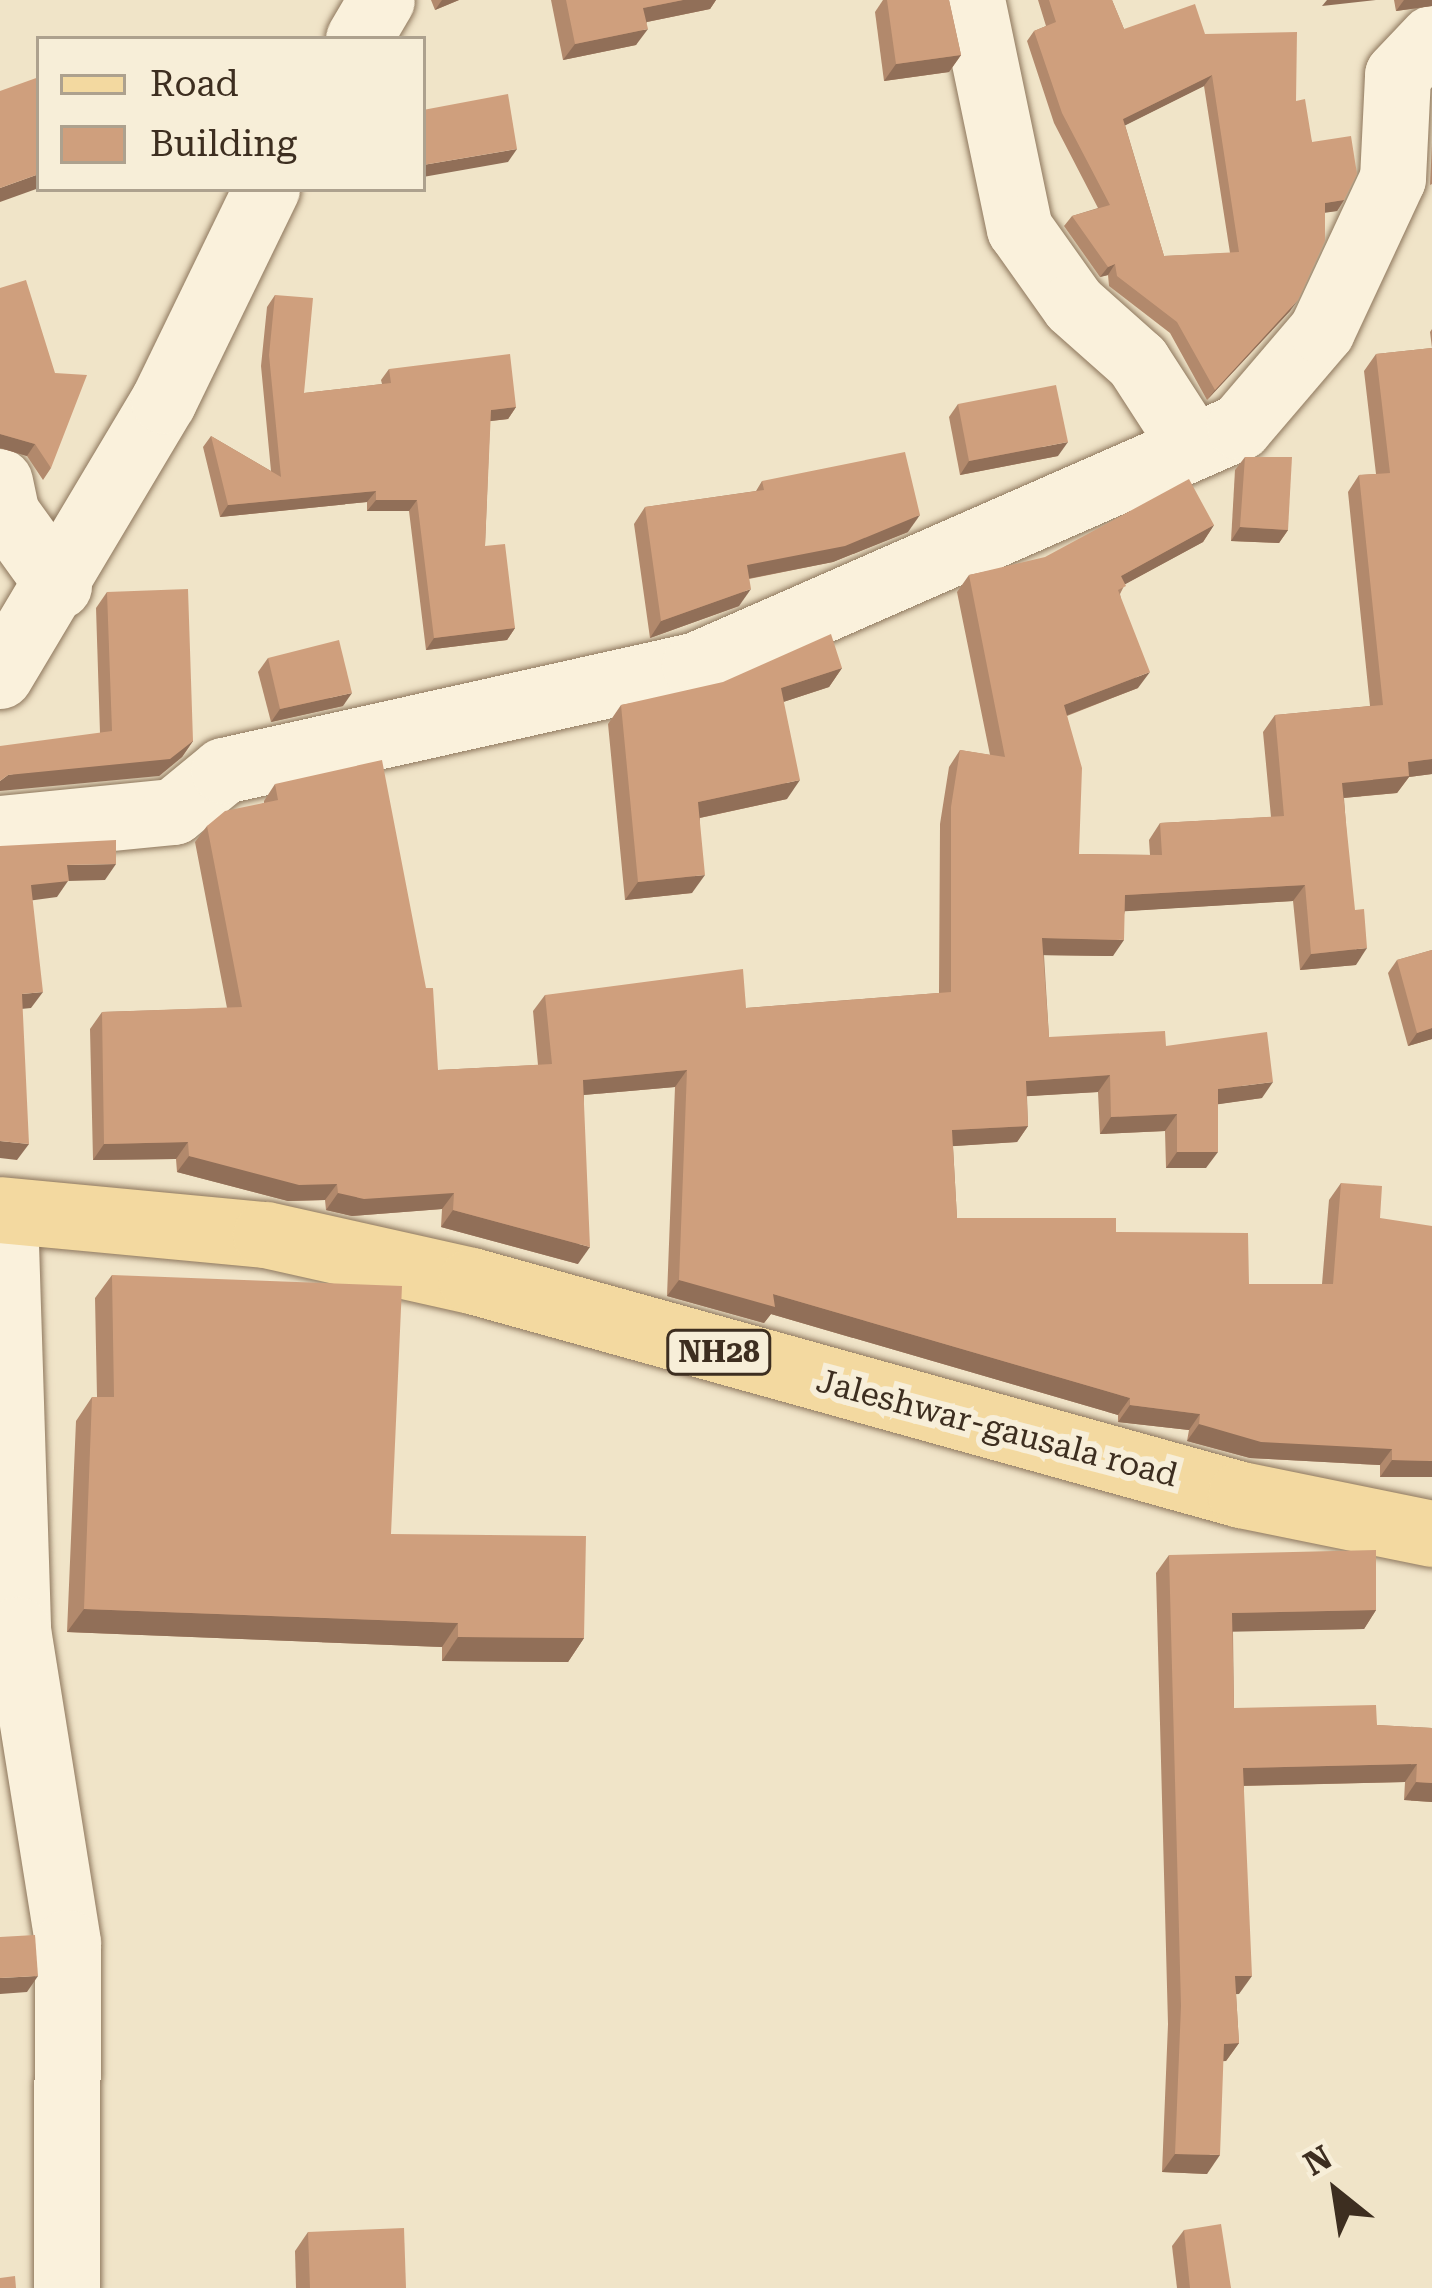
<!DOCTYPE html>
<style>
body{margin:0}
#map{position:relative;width:1432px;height:2288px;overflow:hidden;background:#f0e4c8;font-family:"Roboto Serif",serif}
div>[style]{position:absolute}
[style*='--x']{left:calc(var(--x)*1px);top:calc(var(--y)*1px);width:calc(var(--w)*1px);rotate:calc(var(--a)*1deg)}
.roads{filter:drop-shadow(0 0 3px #8d765c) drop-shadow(0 0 3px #8d765c)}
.minor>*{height:66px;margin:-33px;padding:0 33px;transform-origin:33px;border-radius:33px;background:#faf1dc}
.major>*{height:66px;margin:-33px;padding:0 33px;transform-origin:33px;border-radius:33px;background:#f3d9a0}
.wall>*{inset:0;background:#b2896c}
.shaded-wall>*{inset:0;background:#916f58}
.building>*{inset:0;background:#cf9f7d}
span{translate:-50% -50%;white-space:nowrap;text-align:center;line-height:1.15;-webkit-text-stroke:12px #f7eed8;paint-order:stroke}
.shield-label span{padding:3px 9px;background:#f7eed8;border:3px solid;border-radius:9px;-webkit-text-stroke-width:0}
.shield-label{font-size:30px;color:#3d2e20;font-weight:700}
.street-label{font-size:33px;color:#3d2e20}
.legend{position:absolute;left:36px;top:36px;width:390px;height:156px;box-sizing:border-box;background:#f7eed8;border:3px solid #ada18e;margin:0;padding:15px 21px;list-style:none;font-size:36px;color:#3d2e20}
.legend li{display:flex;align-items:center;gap:24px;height:60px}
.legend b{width:60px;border:3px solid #ada18e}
.north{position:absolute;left:1276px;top:2132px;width:120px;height:120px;-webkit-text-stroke:9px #f7eed8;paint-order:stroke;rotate:330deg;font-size:33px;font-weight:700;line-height:48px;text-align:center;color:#3d2e20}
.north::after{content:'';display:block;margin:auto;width:42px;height:54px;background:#3d2e20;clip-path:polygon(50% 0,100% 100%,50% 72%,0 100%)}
</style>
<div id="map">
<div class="roads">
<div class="minor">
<div style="--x:972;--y:0;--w:234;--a:78.2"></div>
<div style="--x:1020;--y:229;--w:93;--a:54.6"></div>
<div style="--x:1074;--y:305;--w:86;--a:41.7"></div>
<div style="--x:1138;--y:362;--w:98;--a:57.1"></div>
<div style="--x:359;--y:39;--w:45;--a:-59.5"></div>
<div style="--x:0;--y:482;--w:33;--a:78"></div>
<div style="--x:7;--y:514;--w:89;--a:54.2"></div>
<div style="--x:0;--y:676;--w:320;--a:-59.2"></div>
<div style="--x:164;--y:401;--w:236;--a:-64.1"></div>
<div style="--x:0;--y:829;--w:175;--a:-5.6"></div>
<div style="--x:174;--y:812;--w:65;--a:-39.4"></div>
<div style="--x:224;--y:771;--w:483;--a:-12.6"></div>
<div style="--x:695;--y:666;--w:595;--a:-23.68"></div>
<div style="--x:1240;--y:427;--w:126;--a:-49.5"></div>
<div style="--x:1322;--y:331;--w:168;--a:-65"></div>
<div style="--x:1393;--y:179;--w:104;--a:-87.2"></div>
<div style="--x:1398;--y:75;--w:50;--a:-46.6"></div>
<div style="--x:5;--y:1212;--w:418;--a:88.2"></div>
<div style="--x:18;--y:1630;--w:317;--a:80.9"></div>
<div style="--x:68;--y:1943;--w:345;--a:90.2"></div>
</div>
<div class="major">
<div style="--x:0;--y:1210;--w:267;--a:5.4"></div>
<div style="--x:266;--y:1235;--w:211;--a:12.6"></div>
<div style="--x:472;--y:1281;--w:798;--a:15.55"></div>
<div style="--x:1241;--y:1495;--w:195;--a:11.5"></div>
</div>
</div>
<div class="wall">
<div style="clip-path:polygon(431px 0,459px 0,435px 10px)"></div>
<div style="clip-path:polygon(551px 0,716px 0,710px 9px,647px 22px,636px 45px,563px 60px)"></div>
<div style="clip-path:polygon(883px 0,949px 0,961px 55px,949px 72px,884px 81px,875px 12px)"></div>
<div style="clip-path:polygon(evenodd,1038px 0,1112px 0,1124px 29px,1205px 34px,1296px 101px,1312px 142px,1344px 200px,1337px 211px,1325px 212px,1290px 311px,1207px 400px,1170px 333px,1109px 286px,1108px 275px,1100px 277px,1064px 226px,1072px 216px,1098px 208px,1054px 123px,1027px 41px,1034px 31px,1046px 26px,1038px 0,1204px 86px,1230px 253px,1164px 256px,1125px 125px,1204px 86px)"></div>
<div style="clip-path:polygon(1394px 0,1432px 0,1432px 6px,1396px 11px)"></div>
<div style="clip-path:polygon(1432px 143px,1432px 184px,1430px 185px)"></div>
<div style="clip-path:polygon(0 288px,51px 468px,43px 480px,27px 456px,0 448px)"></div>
<div style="clip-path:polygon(275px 295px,304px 393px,382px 384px,381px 380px,389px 369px,516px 407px,508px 419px,490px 421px,485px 546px,515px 628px,507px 640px,426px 650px,409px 511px,367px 511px,367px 502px,220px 517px,203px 447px,211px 436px,271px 471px,261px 366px,267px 307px)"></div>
<div style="clip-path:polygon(1432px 329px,1432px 774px,1409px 777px,1397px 793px,1344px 798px,1356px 965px,1300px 970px,1293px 901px,1125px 911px,1113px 956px,1044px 955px,1049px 1037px,1166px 1046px,1262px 1098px,1218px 1104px,1206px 1168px,1166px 1168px,1165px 1131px,1100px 1134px,1098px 1092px,1027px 1096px,1028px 1126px,1017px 1142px,953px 1146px,957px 1218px,1116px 1232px,1249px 1284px,1322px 1284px,1329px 1200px,1341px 1183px,1380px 1218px,1432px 1477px,1380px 1477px,1380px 1465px,1250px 1458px,1187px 1441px,1189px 1430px,1118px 1422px,1118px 1415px,771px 1314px,764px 1323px,667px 1296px,675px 1087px,584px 1095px,578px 1264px,441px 1227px,442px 1209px,352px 1216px,326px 1210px,325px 1200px,288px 1201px,177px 1172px,176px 1159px,93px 1160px,90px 1029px,102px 1012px,227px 1008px,195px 842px,207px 826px,264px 803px,264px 801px,275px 784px,438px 1070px,538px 1065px,533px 1011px,545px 995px,746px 1008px,939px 993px,940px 824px,949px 767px,960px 750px,990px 755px,957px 592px,969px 575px,1214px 525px,1203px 542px,1125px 584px,1120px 594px,1138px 688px,1067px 716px,1079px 854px,1150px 855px,1149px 840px,1160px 823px,1271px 817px,1263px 732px,1275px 715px,1370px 706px,1348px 492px,1359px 475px,1376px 474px,1364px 371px,1376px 354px,1432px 348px,1430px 332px)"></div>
<div style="clip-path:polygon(958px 404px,1058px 456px,960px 475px,949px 417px)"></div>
<div style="clip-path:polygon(1245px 457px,1288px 530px,1279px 543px,1231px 541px,1235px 470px)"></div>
<div style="clip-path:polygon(762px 481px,908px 532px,833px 562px,749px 579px,739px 606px,650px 638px,634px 524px,645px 507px,756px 491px)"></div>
<div style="clip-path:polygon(107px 592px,193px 741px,182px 757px,159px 776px,100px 733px,96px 608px)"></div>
<div style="clip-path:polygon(268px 658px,343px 706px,271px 722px,258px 672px)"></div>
<div style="clip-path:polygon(842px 668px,829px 687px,783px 702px,787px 799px,700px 818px,692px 893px,625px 900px,608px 724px,621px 705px)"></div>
<div style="clip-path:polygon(1432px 950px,1432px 1039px,1408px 1046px,1388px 973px,1397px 960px)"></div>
<div style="clip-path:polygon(112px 1275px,391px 1534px,584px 1638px,568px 1662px,442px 1661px,442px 1647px,67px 1632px,76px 1421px,92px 1397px,97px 1397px,95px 1298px)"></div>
<div style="clip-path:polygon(1169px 1555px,1376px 1610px,1364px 1629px,1233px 1631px,1234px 1708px,1377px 1725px,1432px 1728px,1432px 1802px,1404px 1800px,1405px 1782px,1244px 1786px,1239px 1994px,1236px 1994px,1239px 2043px,1226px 2061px,1223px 2061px,1207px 2174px,1162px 2172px,1168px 2024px,1156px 1573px)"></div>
<div style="clip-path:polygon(1184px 2230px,1231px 2288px,1177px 2288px,1172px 2246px)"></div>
<div style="clip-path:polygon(308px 2232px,406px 2288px,296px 2288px,295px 2251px)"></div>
</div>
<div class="shaded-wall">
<div style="clip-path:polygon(442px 0,459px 0,435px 10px)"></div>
<div style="clip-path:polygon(683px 0,716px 0,710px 9px,632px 25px,643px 8px)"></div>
<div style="clip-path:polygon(1327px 0,1376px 0,1322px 6px)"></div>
<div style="clip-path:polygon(1404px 0,1432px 0,1432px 6px,1396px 11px)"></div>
<div style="clip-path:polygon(648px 29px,636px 45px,563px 60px,575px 44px)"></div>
<div style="clip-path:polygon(961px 55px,949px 72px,884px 81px,896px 64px)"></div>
<div style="clip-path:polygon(1212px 75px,1204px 86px,1116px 130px,1123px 119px)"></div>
<div style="clip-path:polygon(517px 149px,508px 162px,423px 177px,423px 165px)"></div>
<div style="clip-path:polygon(39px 174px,39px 188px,0 202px,0 188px)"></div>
<div style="clip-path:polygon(1344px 200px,1337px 211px,1317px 214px,1325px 203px)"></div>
<div style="clip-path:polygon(1115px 264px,1108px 275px,1100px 277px,1108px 267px)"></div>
<div style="clip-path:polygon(1298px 300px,1290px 311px,1207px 400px,1215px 390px)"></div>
<div style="clip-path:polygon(516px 407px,508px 419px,483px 422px,491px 410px)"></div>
<div style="clip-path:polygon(0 434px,35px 444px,27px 456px,0 448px)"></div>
<div style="clip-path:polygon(1068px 442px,1058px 456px,960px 475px,969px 461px)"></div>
<div style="clip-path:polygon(376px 491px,367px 502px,220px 517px,228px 505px)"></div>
<div style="clip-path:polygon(376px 500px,417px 500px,409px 511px,367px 511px)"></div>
<div style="clip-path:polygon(920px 515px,908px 532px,833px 562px,736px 581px,747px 565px)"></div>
<div style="clip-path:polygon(1214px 525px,1203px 542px,1109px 593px,1121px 576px)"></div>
<div style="clip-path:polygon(1240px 527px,1288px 530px,1279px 543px,1231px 541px)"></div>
<div style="clip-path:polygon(751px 589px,739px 606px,650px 638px,661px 621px)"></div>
<div style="clip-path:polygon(515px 628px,507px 640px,426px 650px,434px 638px)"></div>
<div style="clip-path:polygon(842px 668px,829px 687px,768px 707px,781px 688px)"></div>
<div style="clip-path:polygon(1150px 672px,1138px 688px,1052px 721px,1064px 705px)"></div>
<div style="clip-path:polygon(352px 693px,343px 706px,271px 722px,280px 709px)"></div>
<div style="clip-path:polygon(193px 741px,182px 757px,159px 776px,0 791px,0 781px,8px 775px)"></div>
<div style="clip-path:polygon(1432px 759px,1432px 774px,1409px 777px,1397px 793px,1331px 799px,1342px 783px,1408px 762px)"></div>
<div style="clip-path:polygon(800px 780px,787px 799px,685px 821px,698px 802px)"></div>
<div style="clip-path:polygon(116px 864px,105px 880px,68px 881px,57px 897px,20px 902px,31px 885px,67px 865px)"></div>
<div style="clip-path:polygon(705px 875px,692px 893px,625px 900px,638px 882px)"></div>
<div style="clip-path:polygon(1305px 885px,1293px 901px,1113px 912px,1125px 895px)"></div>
<div style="clip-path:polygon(1042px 938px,1124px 940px,1113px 956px,1031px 955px)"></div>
<div style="clip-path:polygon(1367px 948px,1356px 965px,1300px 970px,1311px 954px)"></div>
<div style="clip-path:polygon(43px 992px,31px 1008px,11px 1010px,22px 994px)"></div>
<div style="clip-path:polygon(1432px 1028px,1432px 1039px,1408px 1046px,1417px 1033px)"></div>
<div style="clip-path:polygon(687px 1070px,675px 1087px,571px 1096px,583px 1080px)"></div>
<div style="clip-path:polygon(1110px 1075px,1098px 1092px,1014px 1097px,1026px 1081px)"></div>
<div style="clip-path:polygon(1273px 1082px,1262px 1098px,1206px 1106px,1218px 1089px)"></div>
<div style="clip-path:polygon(1177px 1114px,1165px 1131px,1100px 1134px,1111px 1117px)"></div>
<div style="clip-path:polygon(1028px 1126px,1017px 1142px,940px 1147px,952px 1130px)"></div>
<div style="clip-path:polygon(0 1141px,29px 1144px,17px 1160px,0 1158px)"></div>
<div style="clip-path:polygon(188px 1142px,176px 1159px,93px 1160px,104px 1144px)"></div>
<div style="clip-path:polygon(1177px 1152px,1218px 1152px,1206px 1168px,1166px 1168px)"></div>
<div style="clip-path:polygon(189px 1156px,337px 1184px,325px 1200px,288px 1201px,177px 1172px)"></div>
<div style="clip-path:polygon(338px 1193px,454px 1193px,442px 1209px,352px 1216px,326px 1210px)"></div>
<div style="clip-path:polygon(453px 1210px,590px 1247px,578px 1264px,441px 1227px)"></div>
<div style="clip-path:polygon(679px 1280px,773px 1294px,1130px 1398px,1118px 1415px,771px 1314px,764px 1323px,667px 1296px)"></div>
<div style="clip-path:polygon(1130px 1405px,1200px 1414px,1189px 1430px,1118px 1422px)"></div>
<div style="clip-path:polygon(1199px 1424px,1392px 1449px,1380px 1465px,1250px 1458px,1187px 1441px)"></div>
<div style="clip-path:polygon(1392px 1460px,1432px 1461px,1432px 1477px,1380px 1477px)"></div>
<div style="clip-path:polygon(84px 1609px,458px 1623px,442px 1647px,67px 1632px)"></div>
<div style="clip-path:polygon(1376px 1610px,1364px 1629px,1219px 1632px,1232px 1613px)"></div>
<div style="clip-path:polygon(458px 1637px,584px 1638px,568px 1662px,442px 1661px)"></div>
<div style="clip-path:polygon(1417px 1764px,1405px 1782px,1231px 1786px,1243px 1768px)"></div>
<div style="clip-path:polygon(1416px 1782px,1432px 1783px,1432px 1802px,1404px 1800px)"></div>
<div style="clip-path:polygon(38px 1976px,27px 1992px,0 1994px,0 1978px)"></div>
<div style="clip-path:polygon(1235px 1976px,1252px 1976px,1239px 1994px,1222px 1995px)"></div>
<div style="clip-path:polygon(1239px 2043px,1226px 2061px,1211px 2062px,1224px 2044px)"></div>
<div style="clip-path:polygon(1175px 2154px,1220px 2155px,1207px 2174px,1162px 2172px)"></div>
</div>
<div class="building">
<div style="clip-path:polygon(566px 0,683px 0,643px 8px,648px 29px,575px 44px)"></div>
<div style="clip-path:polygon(887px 0,949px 0,961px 55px,896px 64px)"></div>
<div style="clip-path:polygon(evenodd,1049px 0,1112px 0,1124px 29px,1195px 4px,1205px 34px,1297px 32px,1296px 101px,1305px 99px,1312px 142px,1351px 136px,1357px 174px,1344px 200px,1325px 203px,1325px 241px,1298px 300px,1215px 390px,1177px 322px,1117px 276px,1115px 264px,1108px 267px,1072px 216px,1110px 205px,1062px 113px,1034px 31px,1056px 22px,1049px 0,1212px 75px,1239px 252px,1164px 256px,1123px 119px,1212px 75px)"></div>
<div style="clip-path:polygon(39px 77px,39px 174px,0 188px,0 91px)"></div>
<div style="clip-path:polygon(508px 94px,517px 149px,423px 165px,423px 110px)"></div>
<div style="clip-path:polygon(26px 280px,55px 373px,87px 375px,51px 468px,35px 444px,0 434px,0 288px)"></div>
<div style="clip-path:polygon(275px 295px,313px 298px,304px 393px,391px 383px,389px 369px,510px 354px,516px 407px,491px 410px,485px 546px,505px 544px,515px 628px,434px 638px,417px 500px,376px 500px,376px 491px,228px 505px,211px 436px,281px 477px,269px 355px)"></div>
<div style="clip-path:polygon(1432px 348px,1432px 759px,1408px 762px,1409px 776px,1342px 783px,1355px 910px,1364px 909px,1367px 948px,1311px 954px,1305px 885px,1125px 895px,1124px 940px,1042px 938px,1049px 1037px,1165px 1031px,1166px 1046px,1267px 1032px,1273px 1082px,1218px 1089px,1218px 1152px,1177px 1152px,1177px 1114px,1111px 1117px,1110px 1075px,1026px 1081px,1028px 1126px,952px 1130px,957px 1218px,1116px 1218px,1116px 1232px,1248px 1233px,1249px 1284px,1333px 1284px,1341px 1183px,1382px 1186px,1380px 1218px,1432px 1226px,1432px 1461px,1392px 1460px,1392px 1449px,1261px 1442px,1199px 1424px,1200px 1414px,1130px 1405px,1130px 1398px,773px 1294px,775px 1307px,679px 1280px,687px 1070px,583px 1080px,590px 1247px,453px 1210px,454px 1193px,364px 1199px,338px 1193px,337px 1184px,299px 1185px,189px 1156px,188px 1142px,104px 1144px,102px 1012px,242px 1007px,207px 826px,225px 811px,278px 800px,275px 784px,382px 760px,426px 988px,433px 988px,438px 1070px,552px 1064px,545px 995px,743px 969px,746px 1008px,951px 992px,951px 807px,960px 750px,1005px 757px,969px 575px,1045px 557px,1189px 479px,1214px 525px,1121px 576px,1126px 586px,1118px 590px,1150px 672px,1064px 705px,1082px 768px,1079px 854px,1162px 855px,1160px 823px,1284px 816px,1275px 715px,1383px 705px,1359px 475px,1390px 473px,1376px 354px)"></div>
<div style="clip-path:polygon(1056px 385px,1068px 442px,969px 461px,958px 404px)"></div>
<div style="clip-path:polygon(905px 452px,920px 515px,845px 546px,747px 565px,751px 589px,661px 621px,645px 507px,764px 490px,762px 481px)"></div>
<div style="clip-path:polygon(1245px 457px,1292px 457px,1288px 530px,1240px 527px)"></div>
<div style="clip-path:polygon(188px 589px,193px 741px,170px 759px,8px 775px,0 781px,0 746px,112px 731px,107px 592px)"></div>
<div style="clip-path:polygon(831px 634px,842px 668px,781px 688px,800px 780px,698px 802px,705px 875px,638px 882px,621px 705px,723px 682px)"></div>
<div style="clip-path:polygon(339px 640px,352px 693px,280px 709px,268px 658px)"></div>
<div style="clip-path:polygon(116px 840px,116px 864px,67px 865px,69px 881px,31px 885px,43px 992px,22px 994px,29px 1144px,0 1141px,0 846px)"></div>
<div style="clip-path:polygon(1432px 950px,1432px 1028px,1417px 1033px,1397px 960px)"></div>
<div style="clip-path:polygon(112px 1275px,402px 1286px,391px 1534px,586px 1536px,584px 1638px,458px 1637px,458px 1623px,84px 1609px,92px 1397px,114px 1397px)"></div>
<div style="clip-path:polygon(1376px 1550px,1376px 1610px,1232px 1613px,1234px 1708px,1376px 1705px,1377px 1725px,1432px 1728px,1432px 1783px,1416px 1782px,1417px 1764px,1243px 1768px,1252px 1976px,1235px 1976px,1239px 2043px,1224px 2044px,1220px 2155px,1175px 2154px,1181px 2006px,1169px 1555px)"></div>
<div style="clip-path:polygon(35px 1935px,38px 1976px,0 1978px,0 1937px)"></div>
<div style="clip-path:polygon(1221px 2224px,1231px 2288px,1190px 2288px,1184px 2230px)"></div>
<div style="clip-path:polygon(404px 2228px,406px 2288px,310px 2288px,308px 2232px)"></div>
<div style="clip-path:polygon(15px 2276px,16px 2288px,0 2288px,0 2278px)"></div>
</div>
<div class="shield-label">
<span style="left:719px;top:1352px">NH28</span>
</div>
<div class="street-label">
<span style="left:997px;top:1428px;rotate:15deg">Jaleshwar-gausala road</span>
</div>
<ul class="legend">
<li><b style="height:15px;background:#f3d9a0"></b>Road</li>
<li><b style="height:33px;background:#cf9f7d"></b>Building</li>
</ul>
<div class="north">N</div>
</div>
